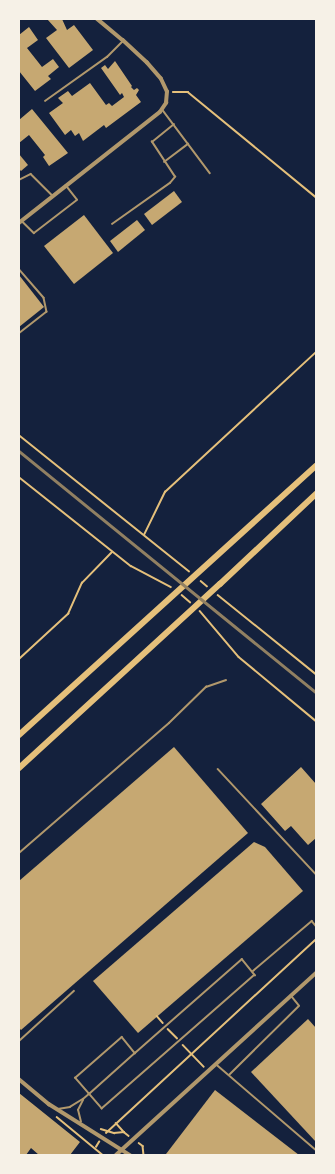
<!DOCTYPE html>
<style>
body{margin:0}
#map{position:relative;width:335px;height:1174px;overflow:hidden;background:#14213d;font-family:Jost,sans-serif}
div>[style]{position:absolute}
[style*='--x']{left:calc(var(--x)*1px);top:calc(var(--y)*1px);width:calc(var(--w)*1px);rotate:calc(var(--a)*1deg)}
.building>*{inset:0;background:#c6a872}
.path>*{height:1.5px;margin:-0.75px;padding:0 0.75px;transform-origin:0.75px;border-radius:0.75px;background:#e5c07b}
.service>*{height:1.5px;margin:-0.75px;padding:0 0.75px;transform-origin:0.75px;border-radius:0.75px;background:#b1986c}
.minor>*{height:3.5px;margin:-1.75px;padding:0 1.75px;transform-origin:1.75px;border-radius:1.75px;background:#b1986c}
.motorway>*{height:6px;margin:-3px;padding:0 3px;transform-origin:3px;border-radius:3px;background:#e5c07b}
.rail>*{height:2.5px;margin:-1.25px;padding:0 1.25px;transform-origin:1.25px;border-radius:1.25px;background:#918062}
span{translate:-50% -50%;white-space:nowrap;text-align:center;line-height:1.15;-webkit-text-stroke:4px #f6f1e7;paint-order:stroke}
.frame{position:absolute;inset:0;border:20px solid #f6f1e7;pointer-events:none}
</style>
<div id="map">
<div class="building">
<div style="clip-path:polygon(47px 19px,62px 19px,67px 30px,74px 25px,93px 50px,69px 68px,46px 38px,57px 30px)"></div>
<div style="clip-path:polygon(29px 27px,38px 40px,27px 48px,42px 67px,53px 59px,59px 67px,48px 76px,51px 79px,35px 91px,19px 71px,19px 35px)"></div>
<div style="clip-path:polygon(115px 61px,132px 86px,131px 87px,134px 90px,137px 88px,139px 90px,136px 95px,141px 102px,106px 128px,104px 125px,83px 141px,79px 133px,75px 136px,71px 130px,65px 135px,49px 113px,63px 103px,58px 98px,68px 91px,72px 96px,90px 83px,106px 105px,109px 103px,112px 106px,124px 97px,122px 93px,120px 95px,101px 68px,105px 65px,108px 69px)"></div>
<div style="clip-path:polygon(32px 109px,68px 153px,49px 166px,43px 157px,45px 155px,29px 135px,19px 143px,19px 120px)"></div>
<div style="clip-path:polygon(19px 154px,28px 165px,21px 171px,19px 169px)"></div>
<div style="clip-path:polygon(174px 191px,182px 202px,152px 225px,144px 214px)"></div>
<div style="clip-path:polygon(84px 215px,113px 253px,74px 284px,44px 246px)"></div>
<div style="clip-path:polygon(137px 220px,145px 230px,118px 252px,110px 241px)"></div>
<div style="clip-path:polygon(19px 275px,44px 307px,19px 327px)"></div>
<div style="clip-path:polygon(174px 747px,248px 833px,21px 1030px,19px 1028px,19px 881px)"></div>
<div style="clip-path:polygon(301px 767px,316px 784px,316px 838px,308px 845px,291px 826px,285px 831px,261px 804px)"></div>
<div style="clip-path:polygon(254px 842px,265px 847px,303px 891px,138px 1033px,93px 981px)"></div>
<div style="clip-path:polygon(308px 1019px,316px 1028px,316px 1142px,251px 1072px)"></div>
<div style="clip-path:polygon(215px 1090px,299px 1155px,168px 1155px,166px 1154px)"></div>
<div style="clip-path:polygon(19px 1093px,80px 1142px,70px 1155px,39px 1155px,31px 1148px,26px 1155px,19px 1155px)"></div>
</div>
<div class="path">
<div style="--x:173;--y:92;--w:15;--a:0"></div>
<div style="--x:188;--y:92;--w:166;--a:39.4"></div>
<div style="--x:19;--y:435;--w:218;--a:38.7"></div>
<div style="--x:19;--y:477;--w:143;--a:38.5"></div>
<div style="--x:131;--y:566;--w:45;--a:27.7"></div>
<div style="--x:144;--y:535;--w:48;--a:-64"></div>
<div style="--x:165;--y:492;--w:206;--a:-42.8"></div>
<div style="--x:201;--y:581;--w:8;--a:40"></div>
<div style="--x:182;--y:595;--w:11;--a:41"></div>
<div style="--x:218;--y:595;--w:126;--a:38.9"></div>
<div style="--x:200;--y:611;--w:60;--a:49.7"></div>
<div style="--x:239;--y:657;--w:100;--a:39.7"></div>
<div style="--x:19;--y:659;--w:67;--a:-42.6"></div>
<div style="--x:68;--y:614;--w:34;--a:-66"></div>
<div style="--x:82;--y:583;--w:43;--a:-45.9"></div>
<div style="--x:157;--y:1016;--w:9;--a:49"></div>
<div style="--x:168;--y:1029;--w:13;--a:45"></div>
<div style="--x:183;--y:1045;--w:30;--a:46"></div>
<div style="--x:57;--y:1117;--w:60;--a:39.6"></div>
<div style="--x:116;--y:1123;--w:12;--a:48"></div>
<div style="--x:101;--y:1129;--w:14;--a:17"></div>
<div style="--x:114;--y:1133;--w:10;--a:-6"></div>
<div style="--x:124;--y:1132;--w:6;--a:39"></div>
<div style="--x:106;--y:1133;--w:286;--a:-42.7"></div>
<div style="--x:139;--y:1143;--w:5;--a:37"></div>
<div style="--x:143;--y:1146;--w:9;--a:84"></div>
<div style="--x:96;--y:1147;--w:6;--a:-59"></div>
</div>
<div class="service">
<div style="--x:45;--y:101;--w:76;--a:-35.4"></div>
<div style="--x:107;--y:57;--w:21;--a:-45"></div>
<div style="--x:162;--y:109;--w:80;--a:53.1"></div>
<div style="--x:164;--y:162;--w:30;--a:-37"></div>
<div style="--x:19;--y:180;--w:13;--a:-27"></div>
<div style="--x:31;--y:174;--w:30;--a:45"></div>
<div style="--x:22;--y:221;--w:17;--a:45"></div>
<div style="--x:34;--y:233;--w:54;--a:-37.5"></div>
<div style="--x:77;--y:200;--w:18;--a:-128"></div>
<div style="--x:112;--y:224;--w:71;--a:-35.3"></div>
<div style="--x:170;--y:183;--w:8;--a:-50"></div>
<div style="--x:175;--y:177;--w:42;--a:-123.3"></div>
<div style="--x:152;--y:142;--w:28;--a:-39"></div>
<div style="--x:19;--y:269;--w:38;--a:49"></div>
<div style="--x:44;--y:298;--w:14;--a:78"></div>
<div style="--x:47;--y:312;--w:36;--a:142"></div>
<div style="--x:218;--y:769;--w:144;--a:47"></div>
<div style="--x:19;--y:853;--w:198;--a:-40.9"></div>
<div style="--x:169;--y:723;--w:52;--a:-44.2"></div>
<div style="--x:206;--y:687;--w:21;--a:-19"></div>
<div style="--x:253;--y:971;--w:77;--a:-40.3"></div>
<div style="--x:312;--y:921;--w:6;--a:51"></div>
<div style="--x:19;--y:1041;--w:74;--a:-42.3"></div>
<div style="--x:216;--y:1064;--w:132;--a:40.7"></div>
<div style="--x:229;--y:1075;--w:98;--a:-44.6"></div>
<div style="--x:299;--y:1006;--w:13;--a:-129"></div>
<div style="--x:58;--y:1109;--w:12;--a:-9"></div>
<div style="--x:70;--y:1107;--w:15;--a:-32"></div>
<div style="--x:83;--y:1099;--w:8;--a:-40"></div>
<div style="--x:89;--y:1094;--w:62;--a:-41.7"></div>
<div style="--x:135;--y:1053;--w:142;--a:-41.3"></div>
<div style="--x:242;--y:959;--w:21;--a:51"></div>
<div style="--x:255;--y:975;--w:203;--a:138.8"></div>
<div style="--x:102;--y:1109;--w:20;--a:-131"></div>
<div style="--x:89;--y:1094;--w:21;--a:-131"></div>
<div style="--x:75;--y:1078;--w:62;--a:-41.1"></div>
<div style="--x:122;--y:1037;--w:21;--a:51"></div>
<div style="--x:81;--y:1122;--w:12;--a:-104"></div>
<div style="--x:78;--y:1110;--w:11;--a:-63"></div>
</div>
<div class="minor">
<div style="--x:19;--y:223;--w:179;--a:-38.2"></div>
<div style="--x:160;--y:112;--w:11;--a:-56"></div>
<div style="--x:166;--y:103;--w:11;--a:-85"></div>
<div style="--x:167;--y:92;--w:14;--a:-115"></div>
<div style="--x:161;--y:79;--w:21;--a:-131"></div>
<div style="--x:147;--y:63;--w:33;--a:-137"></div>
<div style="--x:123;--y:41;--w:34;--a:-140"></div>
<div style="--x:19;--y:1079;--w:39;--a:40"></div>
<div style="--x:49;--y:1104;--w:96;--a:32.2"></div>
<div style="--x:116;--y:1155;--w:270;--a:-42.3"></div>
</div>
<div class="motorway">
<div style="--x:19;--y:735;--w:401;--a:-42.2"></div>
<div style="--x:19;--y:768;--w:273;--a:-42.5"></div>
<div style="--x:220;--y:584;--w:132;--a:-43.2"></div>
</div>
<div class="rail">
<div style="--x:19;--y:451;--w:382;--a:39.1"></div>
</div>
<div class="frame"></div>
</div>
